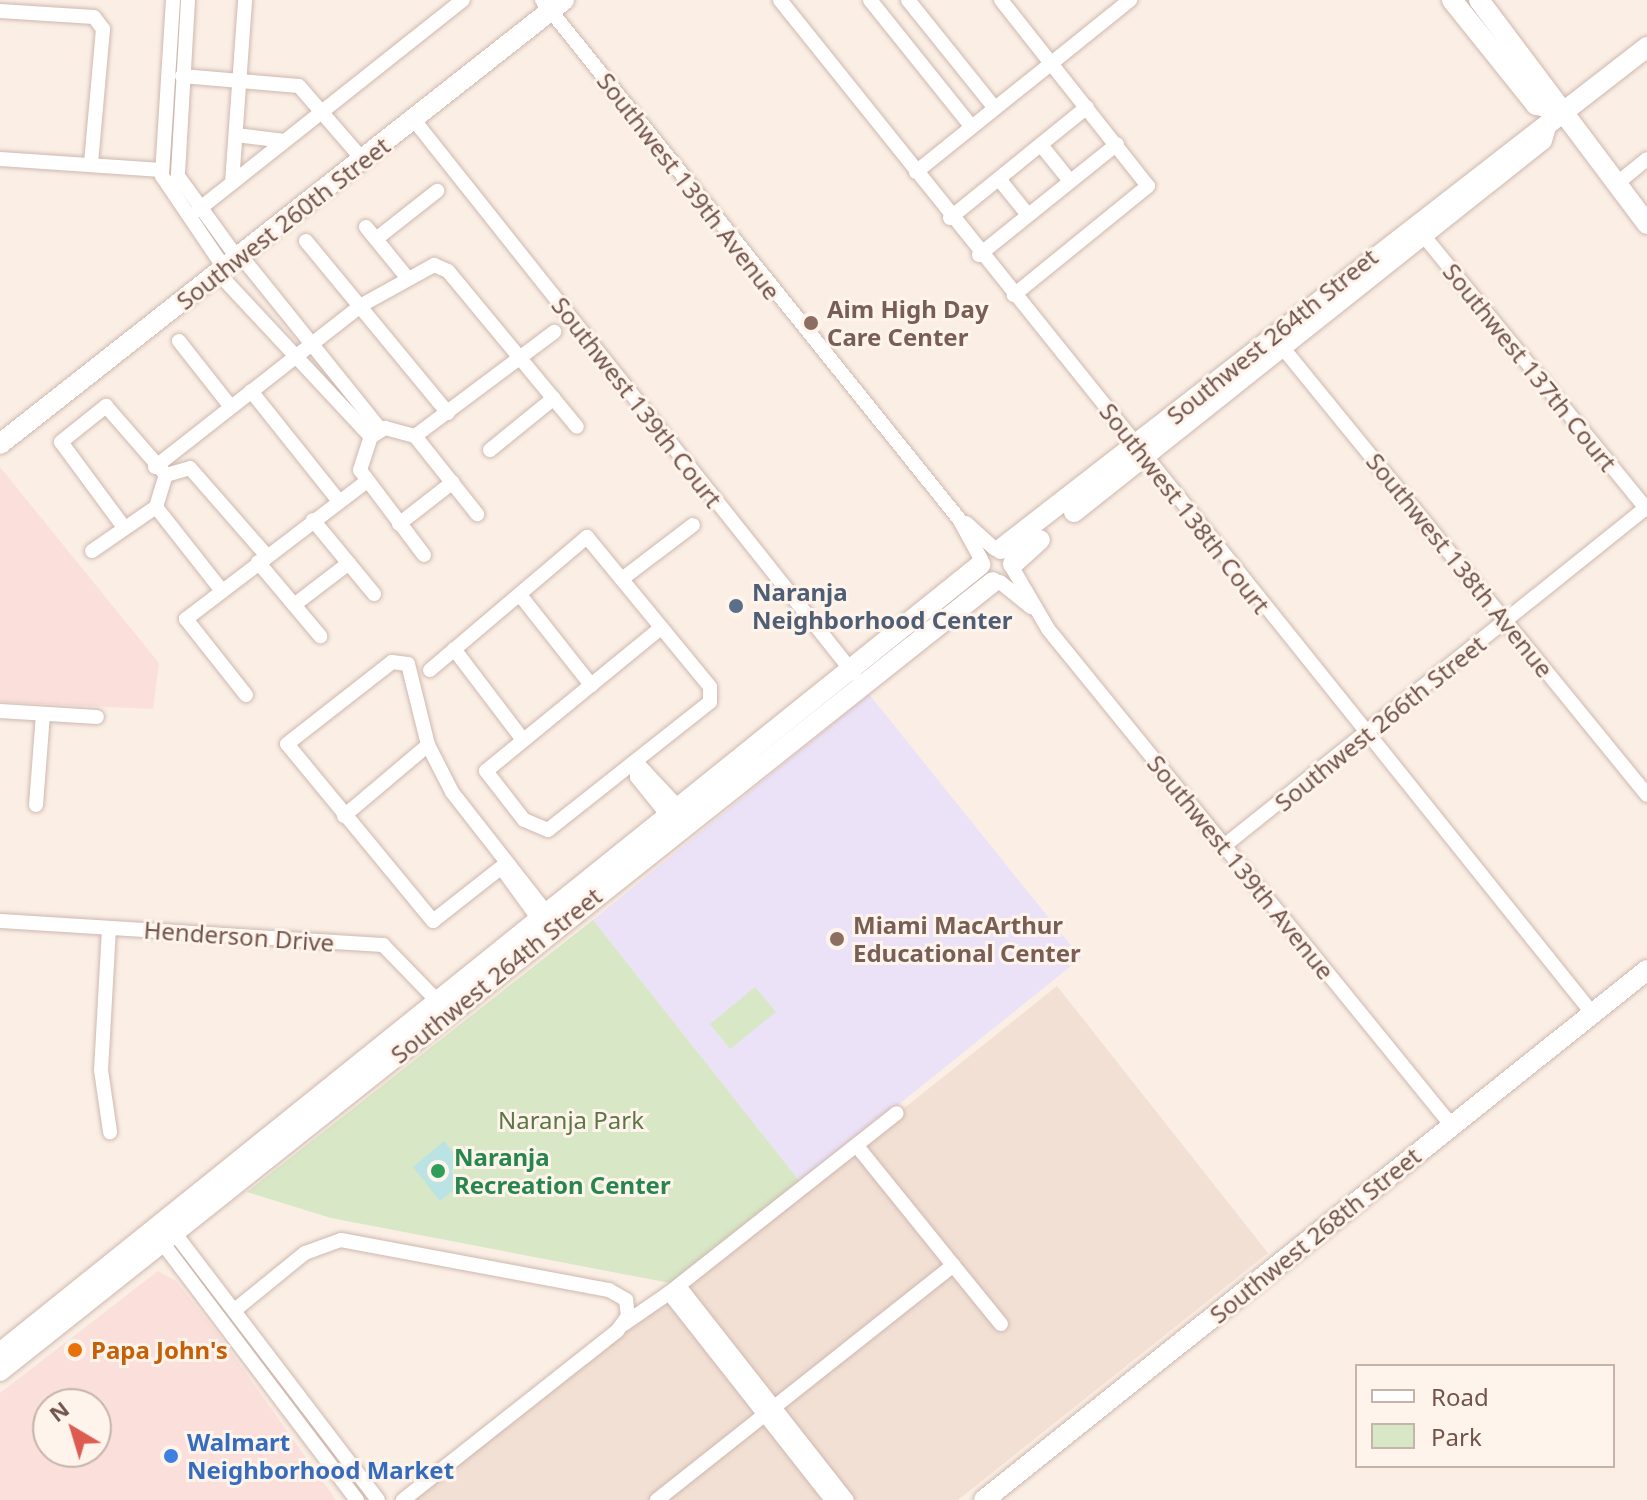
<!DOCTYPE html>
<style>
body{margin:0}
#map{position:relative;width:1647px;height:1500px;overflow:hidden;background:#fbefe5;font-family:"Noto Sans",sans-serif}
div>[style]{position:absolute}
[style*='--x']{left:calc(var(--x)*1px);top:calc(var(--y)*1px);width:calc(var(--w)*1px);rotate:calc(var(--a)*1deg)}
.residential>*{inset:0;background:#f2e0d4}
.commercial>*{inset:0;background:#fadfda}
.education>*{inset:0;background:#ece2f7}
.green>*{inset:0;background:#d8e7c5}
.water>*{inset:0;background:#bbe3e3}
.roads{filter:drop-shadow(0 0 2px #ceb8af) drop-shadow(0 0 2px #ceb8af)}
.street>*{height:14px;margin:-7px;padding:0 7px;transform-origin:7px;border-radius:7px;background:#fff}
.secondary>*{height:20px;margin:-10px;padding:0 10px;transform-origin:10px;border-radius:10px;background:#fff}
.dots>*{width:22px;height:22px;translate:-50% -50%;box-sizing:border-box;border:4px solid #fef4eb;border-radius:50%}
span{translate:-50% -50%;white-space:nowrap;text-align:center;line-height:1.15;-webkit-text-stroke:6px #fef4eb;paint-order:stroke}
.street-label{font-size:24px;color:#72544c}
.education-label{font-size:24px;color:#785e54;font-weight:700}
.left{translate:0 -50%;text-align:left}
.service-label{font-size:24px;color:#4e5e75;font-weight:700}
.park-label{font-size:24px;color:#5b7745}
.leisure-label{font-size:24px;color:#27864d;font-weight:700}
.food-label{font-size:24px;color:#c56008;font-weight:700}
.shop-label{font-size:24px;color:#366cbe;font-weight:700}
.legend{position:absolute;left:1355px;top:1364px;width:260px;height:104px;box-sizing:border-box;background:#fef4eb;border:2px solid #c6b4ab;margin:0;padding:10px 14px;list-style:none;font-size:24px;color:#72544c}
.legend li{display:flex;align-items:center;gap:16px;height:40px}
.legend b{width:40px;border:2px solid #c6b4ab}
.north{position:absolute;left:32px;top:1388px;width:80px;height:80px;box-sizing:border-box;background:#fef4eb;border:2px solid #c6b4ab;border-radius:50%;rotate:322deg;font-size:22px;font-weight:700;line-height:32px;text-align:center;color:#72544c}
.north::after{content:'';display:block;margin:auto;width:28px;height:36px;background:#dd5c52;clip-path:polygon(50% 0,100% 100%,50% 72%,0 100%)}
</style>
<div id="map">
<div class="residential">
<div style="clip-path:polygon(1057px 986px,1268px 1253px,958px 1500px,413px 1500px)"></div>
</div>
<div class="commercial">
<div style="clip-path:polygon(0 467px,159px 663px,153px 709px,0 702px)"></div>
<div style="clip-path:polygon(evenodd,158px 1271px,176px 1281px,221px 1338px,336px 1500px,0 1500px,0 1393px,158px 1271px,48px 1404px,96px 1404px,96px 1452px,48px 1452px,48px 1404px)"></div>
</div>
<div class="education">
<div style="clip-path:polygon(869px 694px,1081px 958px,801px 1183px,593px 920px)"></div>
</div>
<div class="green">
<div style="clip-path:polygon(593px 920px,801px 1183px,675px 1284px,331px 1218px,247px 1192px)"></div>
<div style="clip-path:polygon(755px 987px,776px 1012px,730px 1049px,710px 1024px)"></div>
</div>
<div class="water">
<div style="clip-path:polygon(444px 1141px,460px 1161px,451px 1171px,461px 1184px,440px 1201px,413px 1167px)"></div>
</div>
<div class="roads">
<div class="street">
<div style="--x:173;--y:0;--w:176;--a:93.6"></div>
<div style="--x:162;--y:176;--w:112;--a:55.9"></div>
<div style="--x:188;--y:0;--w:176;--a:93.3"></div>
<div style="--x:178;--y:176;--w:102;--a:54.1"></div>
<div style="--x:542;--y:0;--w:666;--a:51.22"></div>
<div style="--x:959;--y:519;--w:46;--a:61.2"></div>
<div style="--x:780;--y:0;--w:1300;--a:51.28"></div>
<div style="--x:870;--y:0;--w:161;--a:51.3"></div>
<div style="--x:908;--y:0;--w:137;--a:51.2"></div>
<div style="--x:1001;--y:0;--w:237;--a:51.7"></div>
<div style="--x:1148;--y:186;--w:173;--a:140.9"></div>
<div style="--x:0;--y:11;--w:94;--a:3.7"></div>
<div style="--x:94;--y:17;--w:15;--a:53"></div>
<div style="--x:103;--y:29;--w:136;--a:95.1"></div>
<div style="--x:182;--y:76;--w:117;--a:4.9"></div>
<div style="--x:299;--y:86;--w:98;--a:49.1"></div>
<div style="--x:414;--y:120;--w:707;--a:51.54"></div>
<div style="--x:236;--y:135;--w:49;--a:7"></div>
<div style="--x:1041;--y:145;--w:46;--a:51.1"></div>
<div style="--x:0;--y:159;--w:162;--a:3.9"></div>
<div style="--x:916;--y:172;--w:275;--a:-38.8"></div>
<div style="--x:999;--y:179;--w:46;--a:51.1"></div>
<div style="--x:232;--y:183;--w:183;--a:-85.9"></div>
<div style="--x:1615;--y:185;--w:41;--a:-39.1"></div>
<div style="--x:198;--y:210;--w:338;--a:-38.4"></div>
<div style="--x:950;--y:218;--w:176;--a:-39"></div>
<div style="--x:366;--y:227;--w:62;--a:50.9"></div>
<div style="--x:1419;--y:230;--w:361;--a:50.8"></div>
<div style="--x:376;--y:239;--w:78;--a:-38.2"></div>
<div style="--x:306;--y:241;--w:223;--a:50.5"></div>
<div style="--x:979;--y:255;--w:177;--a:-38.8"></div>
<div style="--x:241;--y:256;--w:223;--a:51.2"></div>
<div style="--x:219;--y:274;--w:223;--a:47"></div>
<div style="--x:179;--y:341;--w:84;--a:51.8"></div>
<div style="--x:1278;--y:342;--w:584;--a:50.83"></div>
<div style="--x:251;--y:391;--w:139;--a:51.4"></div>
<div style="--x:415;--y:436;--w:174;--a:-36.8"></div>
<div style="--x:490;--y:450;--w:82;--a:-39.1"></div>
<div style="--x:155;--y:467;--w:261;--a:-38.1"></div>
<div style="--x:360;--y:306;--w:85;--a:-29"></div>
<div style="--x:434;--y:265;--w:15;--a:23"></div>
<div style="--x:448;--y:271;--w:202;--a:50.4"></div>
<div style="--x:156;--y:507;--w:34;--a:-73"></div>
<div style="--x:166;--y:475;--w:25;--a:-16"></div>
<div style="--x:190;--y:468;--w:117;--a:48.8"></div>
<div style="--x:156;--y:507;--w:107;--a:51.8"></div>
<div style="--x:313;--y:520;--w:96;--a:50.5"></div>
<div style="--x:966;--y:523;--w:39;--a:42"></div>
<div style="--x:399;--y:524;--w:68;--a:-37.9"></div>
<div style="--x:123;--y:526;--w:104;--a:-126.4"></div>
<div style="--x:61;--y:442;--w:58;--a:-38.7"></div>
<div style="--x:106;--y:406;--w:91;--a:49"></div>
<div style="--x:92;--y:551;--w:78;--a:-34.5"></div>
<div style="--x:424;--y:555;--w:106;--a:-127"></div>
<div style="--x:360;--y:470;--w:35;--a:-72"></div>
<div style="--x:371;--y:437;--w:17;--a:-33"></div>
<div style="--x:385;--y:428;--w:31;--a:15"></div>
<div style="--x:415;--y:436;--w:100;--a:51.5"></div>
<div style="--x:258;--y:562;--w:97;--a:50"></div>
<div style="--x:1013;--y:569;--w:69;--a:59.7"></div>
<div style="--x:1048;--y:629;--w:640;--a:50.89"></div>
<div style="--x:622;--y:579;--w:89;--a:-37.3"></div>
<div style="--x:1000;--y:582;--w:40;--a:39"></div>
<div style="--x:520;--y:595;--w:115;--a:51.7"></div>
<div style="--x:294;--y:605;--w:69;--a:-37.4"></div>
<div style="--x:454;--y:649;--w:114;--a:52.8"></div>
<div style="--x:430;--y:670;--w:206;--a:-40.3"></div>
<div style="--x:587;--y:537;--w:194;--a:50.6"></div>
<div style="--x:710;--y:687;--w:15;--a:90"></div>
<div style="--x:710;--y:702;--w:206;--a:141.7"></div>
<div style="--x:548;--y:830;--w:26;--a:-157"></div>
<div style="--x:524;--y:820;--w:62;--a:-127.8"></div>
<div style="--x:486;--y:771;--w:226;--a:-39.3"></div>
<div style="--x:246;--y:695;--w:97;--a:-128.3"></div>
<div style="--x:186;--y:619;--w:226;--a:-37.3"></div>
<div style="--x:0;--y:711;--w:97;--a:3.5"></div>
<div style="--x:636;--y:762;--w:15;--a:86"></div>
<div style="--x:637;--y:777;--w:53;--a:51.2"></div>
<div style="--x:636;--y:762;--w:64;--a:46.9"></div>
<div style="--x:36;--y:805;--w:91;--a:-85.6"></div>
<div style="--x:344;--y:816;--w:110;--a:-40.2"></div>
<div style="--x:1224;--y:846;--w:542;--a:-38.71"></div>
<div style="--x:503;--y:866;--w:89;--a:141.8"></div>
<div style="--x:433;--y:921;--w:229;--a:-129.5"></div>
<div style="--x:287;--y:744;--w:133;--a:-38"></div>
<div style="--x:392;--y:662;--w:16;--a:7"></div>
<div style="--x:408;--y:664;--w:83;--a:76.1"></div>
<div style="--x:428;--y:745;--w:53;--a:62.9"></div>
<div style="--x:452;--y:792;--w:156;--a:52"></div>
<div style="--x:506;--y:874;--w:58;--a:54.1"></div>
<div style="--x:0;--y:921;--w:384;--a:3.6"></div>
<div style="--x:383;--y:945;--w:88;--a:45.9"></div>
<div style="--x:109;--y:928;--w:142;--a:93.2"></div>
<div style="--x:101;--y:1070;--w:63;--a:81.7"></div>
<div style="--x:857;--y:1146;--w:153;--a:51.1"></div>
<div style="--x:170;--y:1227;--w:343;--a:52.7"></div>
<div style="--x:158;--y:1237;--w:330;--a:52.9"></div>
<div style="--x:679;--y:1286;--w:272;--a:51.9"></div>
<div style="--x:669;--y:1293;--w:290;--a:-38.3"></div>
<div style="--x:236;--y:1309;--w:89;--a:-39.1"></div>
<div style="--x:305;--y:1253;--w:38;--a:-20"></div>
<div style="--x:341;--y:1240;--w:273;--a:10.6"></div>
<div style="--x:609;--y:1290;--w:20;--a:30"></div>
<div style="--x:626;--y:1300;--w:16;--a:83"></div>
<div style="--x:628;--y:1316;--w:19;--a:126"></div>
<div style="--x:617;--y:1331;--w:273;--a:141.7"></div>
<div style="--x:624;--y:1324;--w:55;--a:-34.6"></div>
<div style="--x:669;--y:1293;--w:263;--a:51.8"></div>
<div style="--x:657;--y:1500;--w:378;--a:-38.4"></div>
<div style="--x:953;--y:1265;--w:76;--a:50.9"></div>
</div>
<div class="secondary">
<div style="--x:1452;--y:0;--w:134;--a:51.3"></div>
<div style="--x:1536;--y:105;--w:17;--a:10"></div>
<div style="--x:1479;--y:0;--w:280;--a:53.1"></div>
<div style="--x:0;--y:444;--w:718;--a:-38.21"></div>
<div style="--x:1074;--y:512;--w:598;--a:-38.48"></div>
<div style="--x:1542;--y:140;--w:14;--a:-73"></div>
<div style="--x:1001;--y:549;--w:818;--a:-37.85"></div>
<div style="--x:1013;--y:564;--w:36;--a:-42"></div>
<div style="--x:0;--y:1353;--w:1258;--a:-38.8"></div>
<div style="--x:0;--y:1371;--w:1268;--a:-38.47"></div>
<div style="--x:984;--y:1500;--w:849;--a:-38.64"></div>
</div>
</div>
<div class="dots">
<div style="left:811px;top:323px;background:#8d6e63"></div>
<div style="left:736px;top:606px;background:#5c6f8a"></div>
<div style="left:837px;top:939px;background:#8d6e63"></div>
<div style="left:438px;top:1171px;background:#2e9e5b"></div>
<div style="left:75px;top:1350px;background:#e8710a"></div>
<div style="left:171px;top:1456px;background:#3f7fe0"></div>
</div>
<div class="street-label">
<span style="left:689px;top:186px;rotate:52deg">Southwest 139th Avenue</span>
<span style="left:283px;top:223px;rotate:-38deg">Southwest 260th Street</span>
<span style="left:1272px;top:336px;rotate:-39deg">Southwest 264th Street</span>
<span style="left:1530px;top:367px;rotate:51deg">Southwest 137th Court</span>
<span style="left:637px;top:402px;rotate:52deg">Southwest 139th Court</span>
<span style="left:1185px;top:508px;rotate:52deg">Southwest 138th Court</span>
<span style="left:1460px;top:565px;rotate:51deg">Southwest 138th Avenue</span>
<span style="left:1380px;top:723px;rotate:-39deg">Southwest 266th Street</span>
<span style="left:1241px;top:867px;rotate:51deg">Southwest 139th Avenue</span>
<span style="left:239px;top:936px;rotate:4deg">Henderson Drive</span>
<span style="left:496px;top:975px;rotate:-39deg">Southwest 264th Street</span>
<span style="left:1315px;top:1235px;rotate:-39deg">Southwest 268th Street</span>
</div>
<div class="education-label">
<span class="left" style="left:827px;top:323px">Aim High Day<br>Care Center</span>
<span class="left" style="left:853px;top:939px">Miami MacArthur<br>Educational Center</span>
</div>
<div class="service-label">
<span class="left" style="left:752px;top:606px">Naranja<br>Neighborhood Center</span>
</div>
<div class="park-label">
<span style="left:571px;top:1120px">Naranja Park</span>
</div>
<div class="leisure-label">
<span class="left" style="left:454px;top:1171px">Naranja<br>Recreation Center</span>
</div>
<div class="food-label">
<span class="left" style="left:91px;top:1350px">Papa John's</span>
</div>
<div class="shop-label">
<span class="left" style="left:187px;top:1456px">Walmart<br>Neighborhood Market</span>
</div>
<ul class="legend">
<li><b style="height:10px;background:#fff"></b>Road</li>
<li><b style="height:22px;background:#d8e7c5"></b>Park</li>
</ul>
<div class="north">N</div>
</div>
